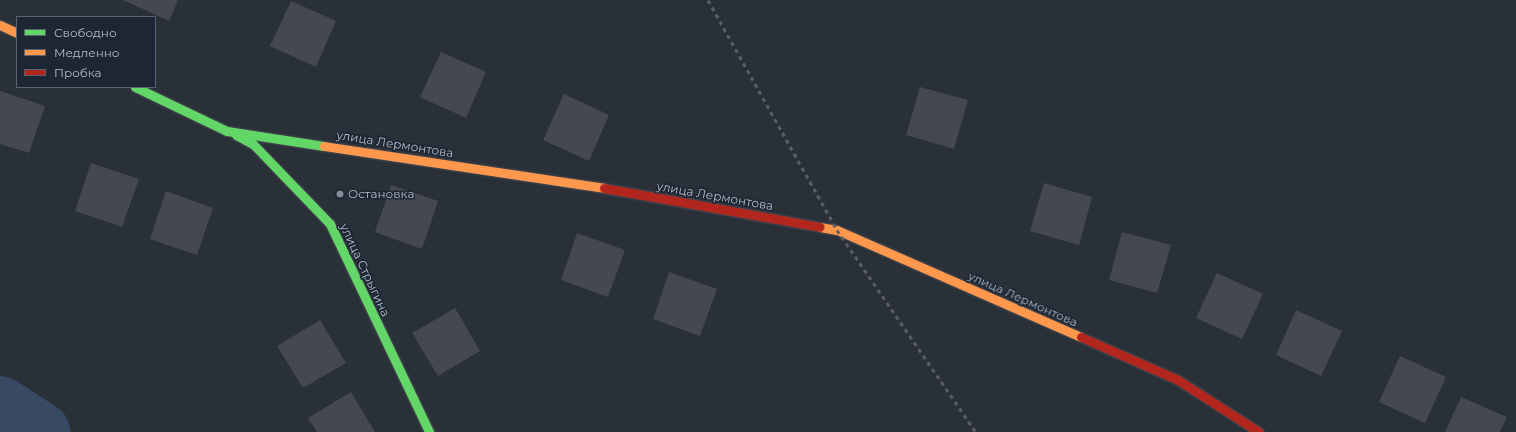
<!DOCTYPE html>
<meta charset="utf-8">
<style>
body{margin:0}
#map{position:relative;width:1516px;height:432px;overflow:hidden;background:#2a3038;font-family:Montserrat,sans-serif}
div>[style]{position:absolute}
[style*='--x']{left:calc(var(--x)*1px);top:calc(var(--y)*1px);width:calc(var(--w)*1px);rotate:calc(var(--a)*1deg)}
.river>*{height:60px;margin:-30px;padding:0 30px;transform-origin:30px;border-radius:30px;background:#384963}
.building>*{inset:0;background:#444950}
.roads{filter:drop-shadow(0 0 1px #484c53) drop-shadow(0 0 1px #484c53)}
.fast>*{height:9px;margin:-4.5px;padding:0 4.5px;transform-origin:4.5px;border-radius:4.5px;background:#63d668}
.slow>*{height:9px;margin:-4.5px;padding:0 4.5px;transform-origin:4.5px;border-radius:4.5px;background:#ff974d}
.jam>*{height:9px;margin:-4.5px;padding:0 4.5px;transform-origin:4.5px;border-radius:4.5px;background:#b3261e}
.rail>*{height:3px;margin-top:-1.5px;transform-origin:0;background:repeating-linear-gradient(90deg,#595d64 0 4px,transparent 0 8px)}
.dots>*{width:11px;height:11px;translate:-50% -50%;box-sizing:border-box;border:2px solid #1d2633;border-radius:50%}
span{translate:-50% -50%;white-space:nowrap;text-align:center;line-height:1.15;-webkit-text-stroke:3px #1d2633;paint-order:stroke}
.street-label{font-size:12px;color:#b4bcc9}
.poi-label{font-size:12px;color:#b4bcc9}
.left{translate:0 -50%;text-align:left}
.legend{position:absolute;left:16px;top:16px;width:140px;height:72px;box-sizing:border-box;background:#1d2633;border:1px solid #59626f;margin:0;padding:5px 7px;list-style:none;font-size:12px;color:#b4bcc9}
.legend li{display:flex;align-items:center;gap:8px;height:20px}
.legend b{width:20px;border:1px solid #59626f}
</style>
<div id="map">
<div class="river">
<div style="--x:0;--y:406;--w:48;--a:33"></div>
</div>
<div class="building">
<div style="clip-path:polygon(123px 0,178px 0,169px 21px)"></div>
<div style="clip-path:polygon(291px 1px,336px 21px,316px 67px,270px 46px)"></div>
<div style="clip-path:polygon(441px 52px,486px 72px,466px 118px,420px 97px)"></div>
<div style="clip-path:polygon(920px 87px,968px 100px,954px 149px,906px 135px)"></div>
<div style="clip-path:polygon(0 91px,45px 106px,29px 153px,0 144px)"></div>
<div style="clip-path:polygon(564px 94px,609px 115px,589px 161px,543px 140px)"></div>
<div style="clip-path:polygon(91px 163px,139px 179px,122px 227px,75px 211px)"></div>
<div style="clip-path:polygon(1044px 183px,1092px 197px,1079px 245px,1030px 231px)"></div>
<div style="clip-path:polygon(391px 185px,438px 201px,422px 249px,375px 232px)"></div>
<div style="clip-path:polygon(166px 191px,213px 208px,197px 255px,150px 239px)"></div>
<div style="clip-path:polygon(1122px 232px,1171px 245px,1157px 293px,1109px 280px)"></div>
<div style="clip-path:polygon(577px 233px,625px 250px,608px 297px,561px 280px)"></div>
<div style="clip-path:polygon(669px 272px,717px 289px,700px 336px,653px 319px)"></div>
<div style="clip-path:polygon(1217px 273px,1263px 294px,1242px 339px,1196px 318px)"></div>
<div style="clip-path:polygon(455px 308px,480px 351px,438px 376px,412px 333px)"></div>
<div style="clip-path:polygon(1296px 310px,1342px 331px,1321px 376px,1276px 355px)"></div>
<div style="clip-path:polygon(320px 320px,346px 363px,303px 388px,277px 346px)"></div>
<div style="clip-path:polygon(1400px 356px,1446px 377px,1425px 423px,1379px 402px)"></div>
<div style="clip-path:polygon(351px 392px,375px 432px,317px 432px,308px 418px)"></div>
<div style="clip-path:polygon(1461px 397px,1507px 417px,1500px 432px,1445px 432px)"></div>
</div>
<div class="roads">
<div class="fast">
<div style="--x:135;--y:87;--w:102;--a:25.6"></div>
<div style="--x:227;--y:131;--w:98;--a:8.8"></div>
<div style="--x:236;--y:135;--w:19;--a:28"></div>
<div style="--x:253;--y:144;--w:111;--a:46.1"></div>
<div style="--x:330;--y:224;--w:230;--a:64.5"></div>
</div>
<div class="slow">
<div style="--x:0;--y:25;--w:19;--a:25"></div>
<div style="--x:324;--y:146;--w:283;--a:8.5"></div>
<div style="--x:820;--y:227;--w:17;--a:10"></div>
<div style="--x:837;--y:230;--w:266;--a:23.7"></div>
</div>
<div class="jam">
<div style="--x:604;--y:188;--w:219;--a:10.2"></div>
<div style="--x:1081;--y:337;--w:106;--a:23.9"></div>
<div style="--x:1178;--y:380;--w:96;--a:32.7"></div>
</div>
</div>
<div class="rail">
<div style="--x:708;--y:0;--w:264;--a:60.7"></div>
<div style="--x:837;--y:230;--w:245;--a:55.5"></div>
</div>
<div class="dots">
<div style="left:340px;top:194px;background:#848b96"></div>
</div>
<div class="street-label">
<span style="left:395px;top:144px;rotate:9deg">улица Лермонтова</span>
<span style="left:715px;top:196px;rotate:10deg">улица Лермонтова</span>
<span style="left:365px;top:270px;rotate:65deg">улица Стрыгина</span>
<span style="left:1023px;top:299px;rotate:24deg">улица Лермонтова</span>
</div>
<div class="poi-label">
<span class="left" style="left:348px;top:194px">Остановка</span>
</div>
<ul class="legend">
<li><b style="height:5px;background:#63d668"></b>Свободно</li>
<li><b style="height:5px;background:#ff974d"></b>Медленно</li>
<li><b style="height:5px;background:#b3261e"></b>Пробка</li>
</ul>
</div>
